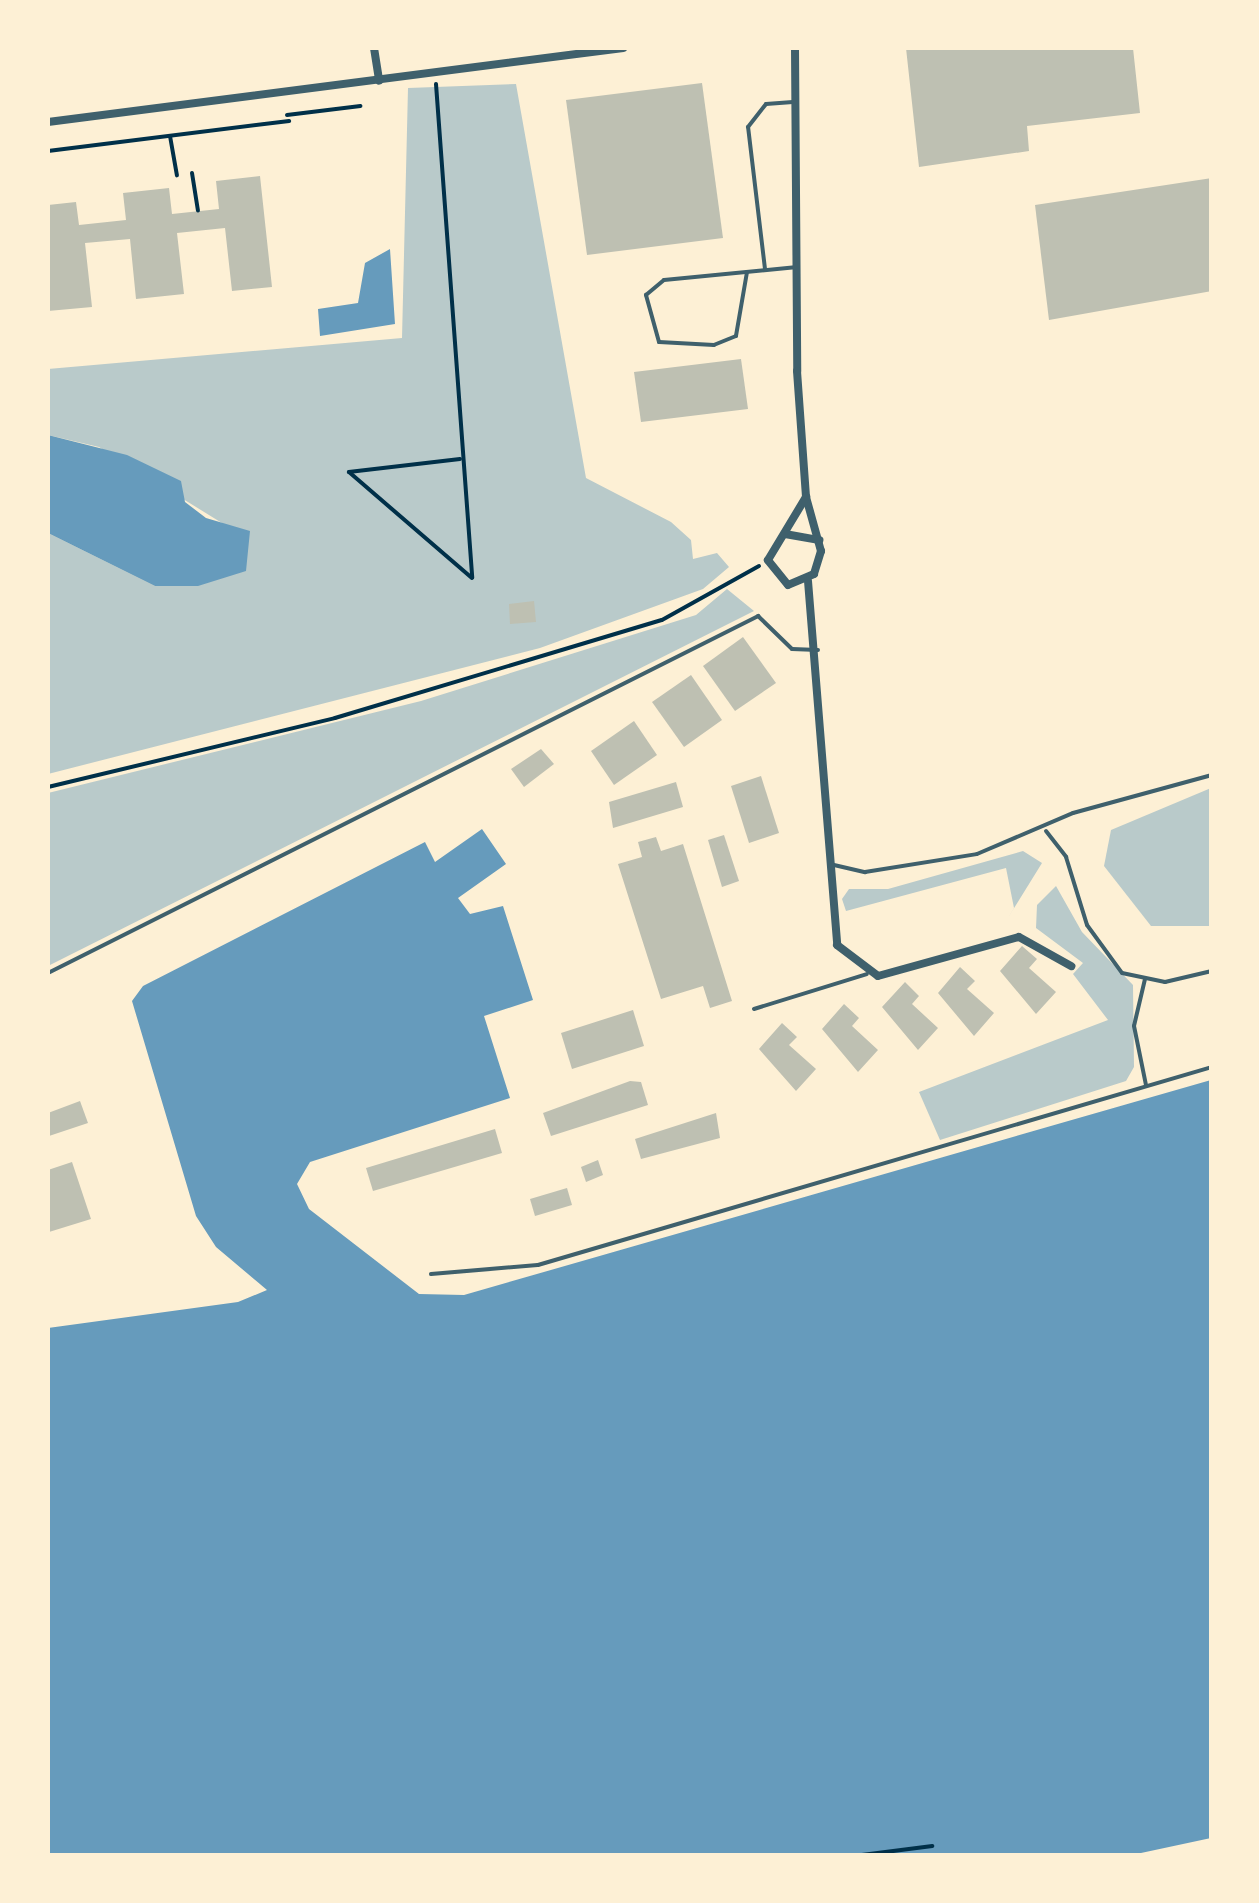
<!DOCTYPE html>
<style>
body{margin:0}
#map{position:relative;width:1259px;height:1903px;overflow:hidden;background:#fdf0d5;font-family:"PT Sans",sans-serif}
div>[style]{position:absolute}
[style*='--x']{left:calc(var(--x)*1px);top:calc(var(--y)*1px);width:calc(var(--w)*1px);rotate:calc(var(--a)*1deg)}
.green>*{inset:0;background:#b9caca}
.water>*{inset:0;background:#669bbc}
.building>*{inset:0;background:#bec0b2}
.path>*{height:4px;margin:-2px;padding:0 2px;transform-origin:2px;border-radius:2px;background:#003049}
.service>*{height:4px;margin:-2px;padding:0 2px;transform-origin:2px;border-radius:2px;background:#3f606c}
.minor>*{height:8px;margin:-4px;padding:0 4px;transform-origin:4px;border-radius:4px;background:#3f606c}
span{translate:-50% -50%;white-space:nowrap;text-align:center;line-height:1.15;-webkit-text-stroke:8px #fdf0d5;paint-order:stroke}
.frame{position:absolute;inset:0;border:50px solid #fdf0d5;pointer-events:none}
</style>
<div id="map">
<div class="green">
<div style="clip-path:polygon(516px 84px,586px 478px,671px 522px,691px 540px,693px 559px,717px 553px,729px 567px,703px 589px,540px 648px,48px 774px,48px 533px,155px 586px,230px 528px,99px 447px,48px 435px,48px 369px,402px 338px,408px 88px)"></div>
<div style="clip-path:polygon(727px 589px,754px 611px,48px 966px,48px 793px,421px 701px,696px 615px)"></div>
<div style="clip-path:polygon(1211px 788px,1211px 926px,1151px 926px,1104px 866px,1111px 830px)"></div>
<div style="clip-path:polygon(1023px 851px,1042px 863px,1006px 921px,1014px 908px,1006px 868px,846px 911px,842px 899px,849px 889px,888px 889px)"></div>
<div style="clip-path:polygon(1056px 886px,1082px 932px,1133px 985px,1134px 1067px,1126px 1081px,940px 1140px,919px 1092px,1108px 1020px,1073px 974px,1083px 963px,1036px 928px,1037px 905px)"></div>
</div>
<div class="water">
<div style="clip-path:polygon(390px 249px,395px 324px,320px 336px,318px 309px,358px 303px,365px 263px)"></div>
<div style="clip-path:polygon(48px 435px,127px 455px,181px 481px,185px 502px,206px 518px,250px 531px,246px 571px,198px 586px,155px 586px,48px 533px)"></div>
<div style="clip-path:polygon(482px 829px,506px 864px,458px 898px,470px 914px,503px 906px,533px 1000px,484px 1016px,510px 1098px,310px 1162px,297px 1184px,309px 1209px,419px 1294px,464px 1295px,1211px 1080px,1211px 1838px,1127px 1856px,48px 1856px,48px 1328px,238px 1302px,267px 1290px,216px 1247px,196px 1216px,132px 1001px,143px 986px,425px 842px,435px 862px)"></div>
</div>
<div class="building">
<div style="clip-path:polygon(906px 48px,1133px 48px,1140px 113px,1027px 126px,1029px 151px,919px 167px)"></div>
<div style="clip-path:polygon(702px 83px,723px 238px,587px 255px,566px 100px)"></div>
<div style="clip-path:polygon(260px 176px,272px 287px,232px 291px,225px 228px,177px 233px,184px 294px,136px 299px,130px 239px,85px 243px,92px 307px,48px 311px,48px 205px,76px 202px,79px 225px,126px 220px,123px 193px,169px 188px,172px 214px,219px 209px,216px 181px)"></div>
<div style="clip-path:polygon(1212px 178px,1212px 291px,1049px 320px,1035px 205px)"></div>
<div style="clip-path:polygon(741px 359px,748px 409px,641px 422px,634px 372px)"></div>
<div style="clip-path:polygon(534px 601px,536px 622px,510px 624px,509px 604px)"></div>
<div style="clip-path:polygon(743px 637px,776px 683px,735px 711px,703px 666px)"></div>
<div style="clip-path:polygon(691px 675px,722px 720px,684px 747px,652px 702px)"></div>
<div style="clip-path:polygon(634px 721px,657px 755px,614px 785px,591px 751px)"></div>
<div style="clip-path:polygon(541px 749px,554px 764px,524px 787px,511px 769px)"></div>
<div style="clip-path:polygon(761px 776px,779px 833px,749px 843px,731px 786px)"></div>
<div style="clip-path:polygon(676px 782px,683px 807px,613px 828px,609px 802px)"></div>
<div style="clip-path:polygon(724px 835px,739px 881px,722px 887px,708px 840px)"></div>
<div style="clip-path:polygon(656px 837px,661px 851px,683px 844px,732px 1001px,710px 1008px,703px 986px,661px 999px,618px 864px,642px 857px,638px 842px)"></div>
<div style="clip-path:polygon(1022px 946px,1037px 959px,1029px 968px,1056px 992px,1036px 1014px,1000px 971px)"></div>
<div style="clip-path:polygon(960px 967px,975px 981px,967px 989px,994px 1013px,974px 1036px,938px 993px)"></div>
<div style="clip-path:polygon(905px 982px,919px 996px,912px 1004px,938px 1028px,918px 1050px,882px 1007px)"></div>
<div style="clip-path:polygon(844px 1004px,859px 1018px,852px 1026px,878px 1050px,858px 1072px,822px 1029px)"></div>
<div style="clip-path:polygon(633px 1010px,644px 1046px,572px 1069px,561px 1033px)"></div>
<div style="clip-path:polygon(782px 1023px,797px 1037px,789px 1045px,816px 1069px,796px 1091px,759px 1049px)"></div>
<div style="clip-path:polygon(630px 1081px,641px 1082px,648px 1105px,551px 1136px,543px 1113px)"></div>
<div style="clip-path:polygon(80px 1101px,88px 1123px,49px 1136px,48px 1113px)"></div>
<div style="clip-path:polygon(716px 1113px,720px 1138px,641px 1159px,635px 1139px)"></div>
<div style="clip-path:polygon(495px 1129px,502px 1153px,373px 1191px,366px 1168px)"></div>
<div style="clip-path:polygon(598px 1160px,603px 1175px,586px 1182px,581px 1167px)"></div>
<div style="clip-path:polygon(72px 1162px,91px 1219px,49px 1232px,48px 1170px)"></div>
<div style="clip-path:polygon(567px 1188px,572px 1205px,535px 1216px,530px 1199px)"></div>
</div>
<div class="path">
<div style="--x:436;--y:84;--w:495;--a:85.8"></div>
<div style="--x:287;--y:115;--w:74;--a:-7"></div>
<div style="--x:170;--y:136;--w:40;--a:80"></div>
<div style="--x:48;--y:151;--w:243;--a:-7.1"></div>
<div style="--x:192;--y:173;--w:38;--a:81"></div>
<div style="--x:460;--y:459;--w:112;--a:173.3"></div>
<div style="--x:349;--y:472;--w:162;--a:40.8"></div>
<div style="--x:48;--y:787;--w:295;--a:-13.5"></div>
<div style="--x:335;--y:718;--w:341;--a:-16.7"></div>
<div style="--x:662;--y:620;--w:111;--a:-29.1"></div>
<div style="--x:854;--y:1856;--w:79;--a:-7.3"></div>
</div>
<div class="service">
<div style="--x:765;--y:269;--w:143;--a:-96.8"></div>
<div style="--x:748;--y:127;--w:29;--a:-52"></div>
<div style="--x:766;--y:104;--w:27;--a:-4"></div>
<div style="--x:747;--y:272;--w:65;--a:99.8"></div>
<div style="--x:736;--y:336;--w:24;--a:158"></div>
<div style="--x:714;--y:345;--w:55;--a:-176.9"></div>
<div style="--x:659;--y:342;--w:49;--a:-105.5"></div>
<div style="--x:646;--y:295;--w:23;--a:-40"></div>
<div style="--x:664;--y:280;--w:134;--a:-5.6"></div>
<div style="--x:1046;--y:831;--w:33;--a:52"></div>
<div style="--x:1066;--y:857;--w:71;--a:72.8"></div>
<div style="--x:1087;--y:925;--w:59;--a:53.9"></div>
<div style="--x:1122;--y:973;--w:44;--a:11.8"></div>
<div style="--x:1165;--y:982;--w:48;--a:-13.2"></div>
<div style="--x:834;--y:865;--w:32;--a:13"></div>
<div style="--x:865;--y:872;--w:113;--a:-9.1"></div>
<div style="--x:977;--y:854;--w:104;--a:-23.1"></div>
<div style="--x:1073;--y:813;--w:144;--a:-15.3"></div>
<div style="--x:48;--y:973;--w:795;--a:-26.69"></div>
<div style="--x:758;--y:616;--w:47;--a:44.1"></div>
<div style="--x:792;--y:649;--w:26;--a:2"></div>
<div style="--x:1145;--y:979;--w:48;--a:103.2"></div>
<div style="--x:1134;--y:1026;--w:60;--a:78.5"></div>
<div style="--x:754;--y:1009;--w:118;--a:-17.2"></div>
<div style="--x:431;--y:1274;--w:107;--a:-4.8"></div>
<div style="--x:538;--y:1265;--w:702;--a:-16.37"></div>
</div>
<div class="minor">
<div style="--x:374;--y:48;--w:33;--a:81"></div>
<div style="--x:795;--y:48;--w:323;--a:89.6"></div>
<div style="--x:797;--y:371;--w:126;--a:85.9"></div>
<div style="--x:806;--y:497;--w:56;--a:74.5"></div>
<div style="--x:821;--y:551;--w:24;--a:107"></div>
<div style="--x:814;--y:574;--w:28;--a:157"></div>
<div style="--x:788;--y:585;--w:32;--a:-129"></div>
<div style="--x:768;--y:560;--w:74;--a:-58.9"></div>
<div style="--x:48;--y:122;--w:580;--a:-7.33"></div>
<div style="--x:785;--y:534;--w:35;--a:10"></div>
<div style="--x:808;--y:581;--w:365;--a:85.4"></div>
<div style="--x:837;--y:945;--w:51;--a:37.1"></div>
<div style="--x:878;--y:976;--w:146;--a:-15.5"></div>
<div style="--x:1019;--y:937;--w:60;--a:29.1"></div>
</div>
<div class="frame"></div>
</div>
